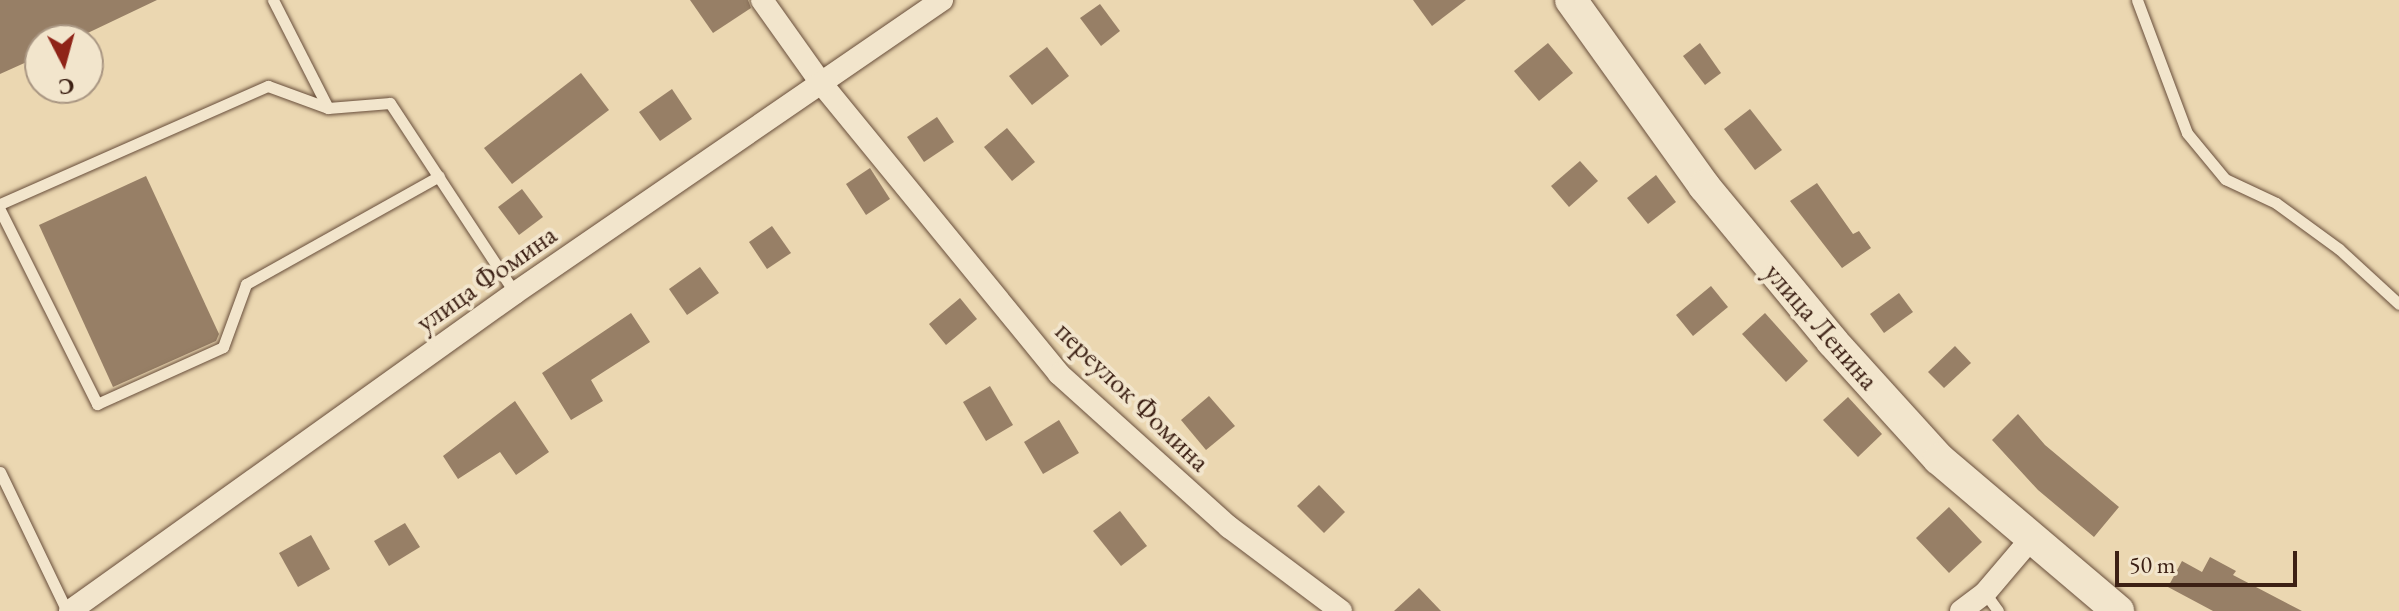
<!DOCTYPE html>
<meta charset="utf-8">
<style>
body{margin:0}
#map{position:relative;width:2399px;height:611px;overflow:hidden;background:#ebd7b1;font-family:"EB Garamond",serif}
div>[style]{position:absolute}
[style*='--x']{left:calc(var(--x)*1px);top:calc(var(--y)*1px);width:calc(var(--w)*1px);rotate:calc(var(--a)*1deg)}
.building>*{inset:0;background:#977f66}
.roads{filter:drop-shadow(0 0 2px #684e3b) drop-shadow(0 0 2px #684e3b)}
.lane>*{height:11px;margin:-5.5px;padding:0 5.5px;transform-origin:5.5px;border-radius:5.5px;background:#f2e5cc}
.street>*{height:22px;margin:-11px;padding:0 11px;transform-origin:11px;border-radius:11px;background:#f2e5cc}
.secondary>*{height:32px;margin:-16px;padding:0 16px;transform-origin:16px;border-radius:16px;background:#f2e5cc}
span{translate:-50% -50%;white-space:nowrap;text-align:center;line-height:1.15;-webkit-text-stroke:8px #f2e5cc;paint-order:stroke}
.street-label{font-size:28px;color:#3c2014}
.north{position:absolute;left:24px;top:24px;width:80px;height:80px;box-sizing:border-box;background:#f2e5cc;border:2px solid #a99682;border-radius:50%;rotate:174deg;font-size:22px;font-weight:700;line-height:32px;text-align:center;color:#3c2014}
.north::after{content:'';display:block;margin:auto;width:28px;height:36px;background:#8f2418;clip-path:polygon(50% 0,100% 100%,50% 72%,0 100%)}
.scale{position:absolute;left:2115px;top:551px;width:182px;height:36px;box-sizing:border-box;border:4px solid #3c2014;border-top:0;padding-left:10px;font-size:24px;line-height:28px;white-space:nowrap;color:#3c2014;-webkit-text-stroke:6px #f2e5cc;paint-order:stroke}
</style>
<div id="map">
<div class="building">
<div style="clip-path:polygon(0 0,157px 0,73px 40px,40px 40px,40px 56px,0 74px)"></div>
<div style="clip-path:polygon(690px 0,748px 0,751px 8px,713px 33px)"></div>
<div style="clip-path:polygon(1413px 0,1466px 0,1432px 26px)"></div>
<div style="clip-path:polygon(1100px 4px,1120px 31px,1101px 46px,1080px 18px)"></div>
<div style="clip-path:polygon(1548px 43px,1573px 73px,1539px 101px,1514px 71px)"></div>
<div style="clip-path:polygon(1700px 43px,1721px 73px,1705px 85px,1683px 56px)"></div>
<div style="clip-path:polygon(1047px 47px,1069px 76px,1032px 105px,1009px 76px)"></div>
<div style="clip-path:polygon(581px 73px,609px 110px,512px 184px,484px 148px)"></div>
<div style="clip-path:polygon(672px 89px,692px 119px,660px 141px,639px 112px)"></div>
<div style="clip-path:polygon(1750px 109px,1782px 150px,1755px 170px,1724px 129px)"></div>
<div style="clip-path:polygon(937px 117px,954px 142px,924px 162px,907px 137px)"></div>
<div style="clip-path:polygon(1007px 128px,1035px 162px,1012px 181px,984px 147px)"></div>
<div style="clip-path:polygon(1580px 161px,1598px 181px,1569px 207px,1551px 186px)"></div>
<div style="clip-path:polygon(870px 168px,890px 199px,866px 215px,846px 184px)"></div>
<div style="clip-path:polygon(1656px 175px,1676px 202px,1648px 224px,1627px 198px)"></div>
<div style="clip-path:polygon(146px 176px,219px 334px,216px 341px,113px 387px,39px 225px)"></div>
<div style="clip-path:polygon(1817px 183px,1853px 234px,1859px 231px,1871px 248px,1842px 268px,1790px 201px)"></div>
<div style="clip-path:polygon(522px 189px,543px 217px,519px 235px,498px 207px)"></div>
<div style="clip-path:polygon(772px 226px,791px 253px,767px 269px,749px 242px)"></div>
<div style="clip-path:polygon(700px 267px,719px 293px,687px 315px,669px 289px)"></div>
<div style="clip-path:polygon(1711px 286px,1728px 307px,1693px 336px,1676px 315px)"></div>
<div style="clip-path:polygon(1899px 293px,1913px 312px,1884px 333px,1870px 314px)"></div>
<div style="clip-path:polygon(960px 298px,977px 319px,946px 345px,929px 324px)"></div>
<div style="clip-path:polygon(631px 313px,650px 342px,591px 380px,603px 401px,571px 420px,542px 373px)"></div>
<div style="clip-path:polygon(1765px 313px,1808px 361px,1786px 382px,1742px 334px)"></div>
<div style="clip-path:polygon(1955px 346px,1971px 363px,1944px 388px,1928px 372px)"></div>
<div style="clip-path:polygon(990px 386px,1013px 425px,986px 441px,963px 402px)"></div>
<div style="clip-path:polygon(1209px 396px,1235px 426px,1206px 450px,1181px 420px)"></div>
<div style="clip-path:polygon(1848px 397px,1882px 434px,1858px 457px,1823px 420px)"></div>
<div style="clip-path:polygon(515px 401px,549px 452px,516px 475px,500px 452px,458px 479px,443px 456px)"></div>
<div style="clip-path:polygon(2018px 414px,2045px 445px,2119px 507px,2094px 537px,2038px 490px,1992px 440px)"></div>
<div style="clip-path:polygon(1059px 420px,1079px 453px,1043px 474px,1024px 442px)"></div>
<div style="clip-path:polygon(1319px 485px,1345px 512px,1324px 533px,1297px 506px)"></div>
<div style="clip-path:polygon(1949px 507px,1982px 542px,1949px 573px,1916px 538px)"></div>
<div style="clip-path:polygon(1120px 511px,1147px 546px,1121px 566px,1093px 531px)"></div>
<div style="clip-path:polygon(405px 523px,420px 547px,389px 566px,374px 541px)"></div>
<div style="clip-path:polygon(311px 535px,330px 569px,298px 587px,279px 553px)"></div>
<div style="clip-path:polygon(2210px 557px,2236px 571px,2233px 575px,2302px 611px,2213px 611px,2168px 587px,2182px 561px,2202px 572px)"></div>
<div style="clip-path:polygon(1419px 588px,1441px 611px,1394px 611px)"></div>
</div>
<div class="roads">
<div class="lane">
<div style="--x:273;--y:0;--w:121;--a:63"></div>
<div style="--x:2137;--y:0;--w:142;--a:69.4"></div>
<div style="--x:2187;--y:133;--w:60;--a:50.4"></div>
<div style="--x:2225;--y:179;--w:56;--a:25.2"></div>
<div style="--x:2276;--y:203;--w:78;--a:36.1"></div>
<div style="--x:2339;--y:249;--w:81;--a:42.5"></div>
<div style="--x:0;--y:204;--w:293;--a:-23.8"></div>
<div style="--x:268;--y:86;--w:64;--a:20.1"></div>
<div style="--x:328;--y:108;--w:62;--a:-4.6"></div>
<div style="--x:390;--y:103;--w:227;--a:56.7"></div>
<div style="--x:0;--y:210;--w:217;--a:63.4"></div>
<div style="--x:97;--y:404;--w:138;--a:-24.3"></div>
<div style="--x:223;--y:347;--w:67;--a:-69.9"></div>
<div style="--x:246;--y:284;--w:221;--a:-29.2"></div>
<div style="--x:0;--y:472;--w:154;--a:64.3"></div>
<div style="--x:1985;--y:593;--w:22;--a:54"></div>
</div>
<div class="street">
<div style="--x:762;--y:0;--w:102;--a:54.6"></div>
<div style="--x:821;--y:83;--w:376;--a:50.7"></div>
<div style="--x:1059;--y:374;--w:229;--a:42"></div>
<div style="--x:1229;--y:527;--w:140;--a:36.9"></div>
<div style="--x:70;--y:611;--w:547;--a:-35.55"></div>
<div style="--x:515;--y:293;--w:518;--a:-34.46"></div>
<div style="--x:1961;--y:611;--w:30;--a:-37"></div>
<div style="--x:1985;--y:593;--w:71;--a:-49.6"></div>
</div>
<div class="secondary">
<div style="--x:1571;--y:0;--w:229;--a:54.4"></div>
<div style="--x:1704;--y:186;--w:201;--a:50.4"></div>
<div style="--x:1832;--y:341;--w:159;--a:47.8"></div>
<div style="--x:1939;--y:459;--w:235;--a:40.3"></div>
</div>
</div>
<div class="street-label">
<span style="left:486px;top:278px;rotate:-35deg">улица Фомина</span>
<span style="left:1822px;top:326px;rotate:49deg">улица Ленина</span>
<span style="left:1133px;top:396px;rotate:44deg">переулок Фомина</span>
</div>
<div class="north">С</div>
<div class="scale">50 m</div>
</div>
